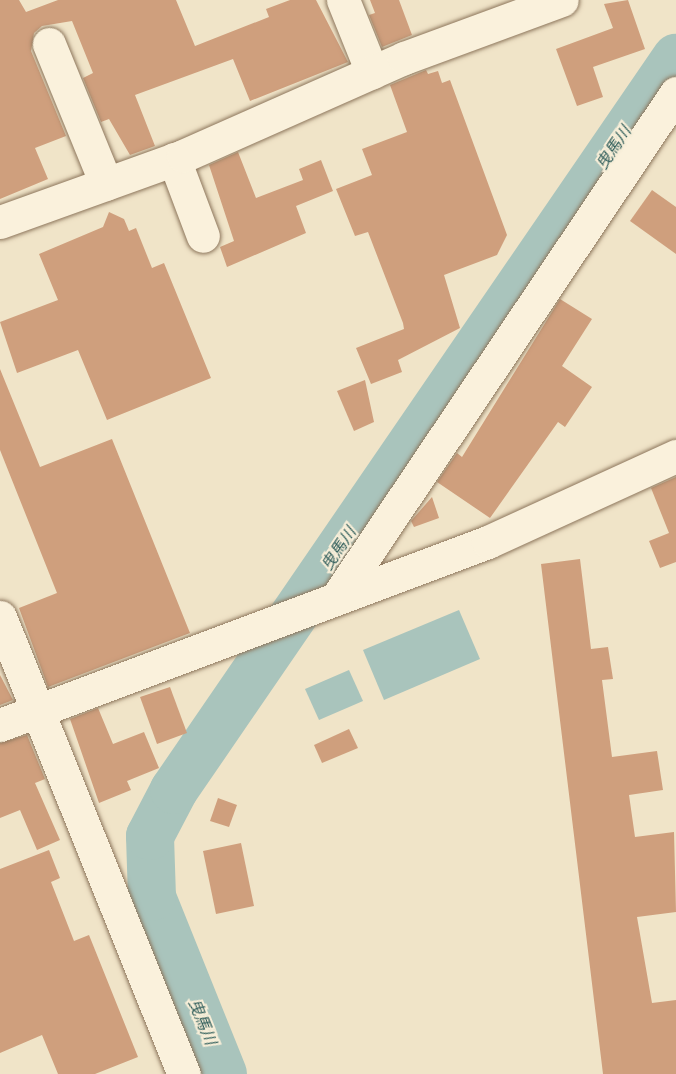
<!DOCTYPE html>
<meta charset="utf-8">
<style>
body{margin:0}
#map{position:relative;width:676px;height:1074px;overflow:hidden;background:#f0e4c8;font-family:"Times New Roman","Noto Sans JP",serif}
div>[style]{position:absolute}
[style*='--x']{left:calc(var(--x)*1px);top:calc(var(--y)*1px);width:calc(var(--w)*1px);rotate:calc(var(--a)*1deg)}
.water>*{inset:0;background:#a9c4bc}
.river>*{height:48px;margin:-24px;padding:0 24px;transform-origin:24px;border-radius:24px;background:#a9c4bc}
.building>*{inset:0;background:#cf9f7d}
.roads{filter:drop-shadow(0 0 2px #8d765c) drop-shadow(0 0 2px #8d765c)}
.minor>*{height:33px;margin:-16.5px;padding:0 16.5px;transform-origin:16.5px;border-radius:16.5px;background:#faf1dc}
span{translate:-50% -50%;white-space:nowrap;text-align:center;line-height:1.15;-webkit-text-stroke:4.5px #f7eed8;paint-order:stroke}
.water-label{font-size:16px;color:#2f5d5a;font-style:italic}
</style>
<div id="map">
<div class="water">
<div style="clip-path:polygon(459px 610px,480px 659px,384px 700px,363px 650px)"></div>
<div style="clip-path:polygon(349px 670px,363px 701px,319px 720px,305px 689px)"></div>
</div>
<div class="river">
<div style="--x:223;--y:1074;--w:191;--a:-111.9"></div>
<div style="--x:152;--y:897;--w:61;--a:-91.9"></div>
<div style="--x:150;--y:836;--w:52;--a:-62.4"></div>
<div style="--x:174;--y:790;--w:888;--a:-55.56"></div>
</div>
<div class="building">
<div style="clip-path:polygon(0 0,19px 0,26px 12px,58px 0,176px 0,195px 46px,269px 17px,266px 9px,290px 0,316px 0,348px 62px,250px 101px,233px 59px,135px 95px,155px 146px,130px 155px,109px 119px,101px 122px,83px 78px,93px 73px,72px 21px,42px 26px,34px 33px,31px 51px,66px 136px,35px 148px,48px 179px,0 199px)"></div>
<div style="clip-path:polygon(370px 0,399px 0,412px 35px,382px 47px,369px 15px,375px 13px)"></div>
<div style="clip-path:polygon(628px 0,645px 49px,593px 67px,603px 97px,577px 106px,556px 49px,613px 28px,604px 4px)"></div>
<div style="clip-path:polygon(426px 70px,428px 74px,438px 71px,442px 83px,450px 80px,507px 235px,497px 255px,444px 275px,460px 328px,398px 360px,402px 372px,371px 384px,356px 348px,404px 329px,403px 323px,368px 232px,355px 236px,336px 189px,372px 175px,362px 149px,407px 132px,390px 85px)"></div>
<div style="clip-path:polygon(238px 152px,256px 198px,303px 180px,299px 169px,321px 160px,333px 191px,296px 206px,306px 233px,227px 267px,220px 247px,234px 241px,209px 165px)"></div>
<div style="clip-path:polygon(652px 190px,676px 207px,676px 254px,630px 221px)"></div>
<div style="clip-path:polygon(109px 212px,124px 219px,129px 231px,136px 228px,152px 268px,164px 263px,211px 378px,107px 420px,78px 350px,17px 373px,0 322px,58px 300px,39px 254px,103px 227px)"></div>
<div style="clip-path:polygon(560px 299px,592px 319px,562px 366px,592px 387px,565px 427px,558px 422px,490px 518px,437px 482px,457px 453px,462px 457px)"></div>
<div style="clip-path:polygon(0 369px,40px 467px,112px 439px,190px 633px,48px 687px,19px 608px,57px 593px,0 450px)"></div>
<div style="clip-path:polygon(365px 380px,374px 422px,354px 431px,337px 391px)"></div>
<div style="clip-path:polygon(676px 477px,676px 562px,660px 568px,649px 541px,669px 533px,651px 488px)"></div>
<div style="clip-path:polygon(432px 497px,439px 518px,414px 527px,411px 521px)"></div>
<div style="clip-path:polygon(580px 559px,591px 649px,608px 647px,613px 679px,602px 680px,612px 757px,657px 751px,663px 790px,629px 795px,635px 837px,674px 832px,676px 912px,637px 917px,652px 1003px,676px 1000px,676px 1074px,603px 1074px,541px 564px)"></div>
<div style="clip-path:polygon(0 675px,13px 700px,0 705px)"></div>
<div style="clip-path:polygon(170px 687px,187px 733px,157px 744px,140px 697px)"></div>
<div style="clip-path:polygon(98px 708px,113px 744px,144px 732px,159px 768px,127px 781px,131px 790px,99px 803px,70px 719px)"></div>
<div style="clip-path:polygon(349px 729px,358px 748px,322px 763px,314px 745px)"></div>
<div style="clip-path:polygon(27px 735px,45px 779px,35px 783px,60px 840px,37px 850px,20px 810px,0 818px,0 743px)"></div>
<div style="clip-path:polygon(218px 798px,237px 805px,229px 827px,210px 821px)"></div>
<div style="clip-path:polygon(241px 843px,254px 906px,216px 914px,203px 851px)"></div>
<div style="clip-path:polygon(49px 850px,60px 878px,51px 882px,74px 941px,89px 935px,138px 1057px,95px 1074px,58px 1074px,42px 1035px,0 1053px,0 869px)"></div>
</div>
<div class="roads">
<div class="minor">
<div style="--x:343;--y:0;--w:78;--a:68.1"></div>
<div style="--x:49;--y:44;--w:151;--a:67.8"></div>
<div style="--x:174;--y:159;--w:82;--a:69.4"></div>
<div style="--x:0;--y:222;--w:195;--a:-19.8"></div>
<div style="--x:183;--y:156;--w:242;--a:-23.9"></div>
<div style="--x:404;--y:58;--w:168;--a:-20.2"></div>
<div style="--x:338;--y:596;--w:606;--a:-56.1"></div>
<div style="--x:0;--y:617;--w:493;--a:68.1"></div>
<div style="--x:0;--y:725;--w:521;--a:-20.56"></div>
<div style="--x:488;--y:542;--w:207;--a:-24.6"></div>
</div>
</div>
<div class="water-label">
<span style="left:614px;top:148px;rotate:-56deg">曳馬川</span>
<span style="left:339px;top:549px;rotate:-56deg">曳馬川</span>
<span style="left:202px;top:1022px;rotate:68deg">曳馬川</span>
</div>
</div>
